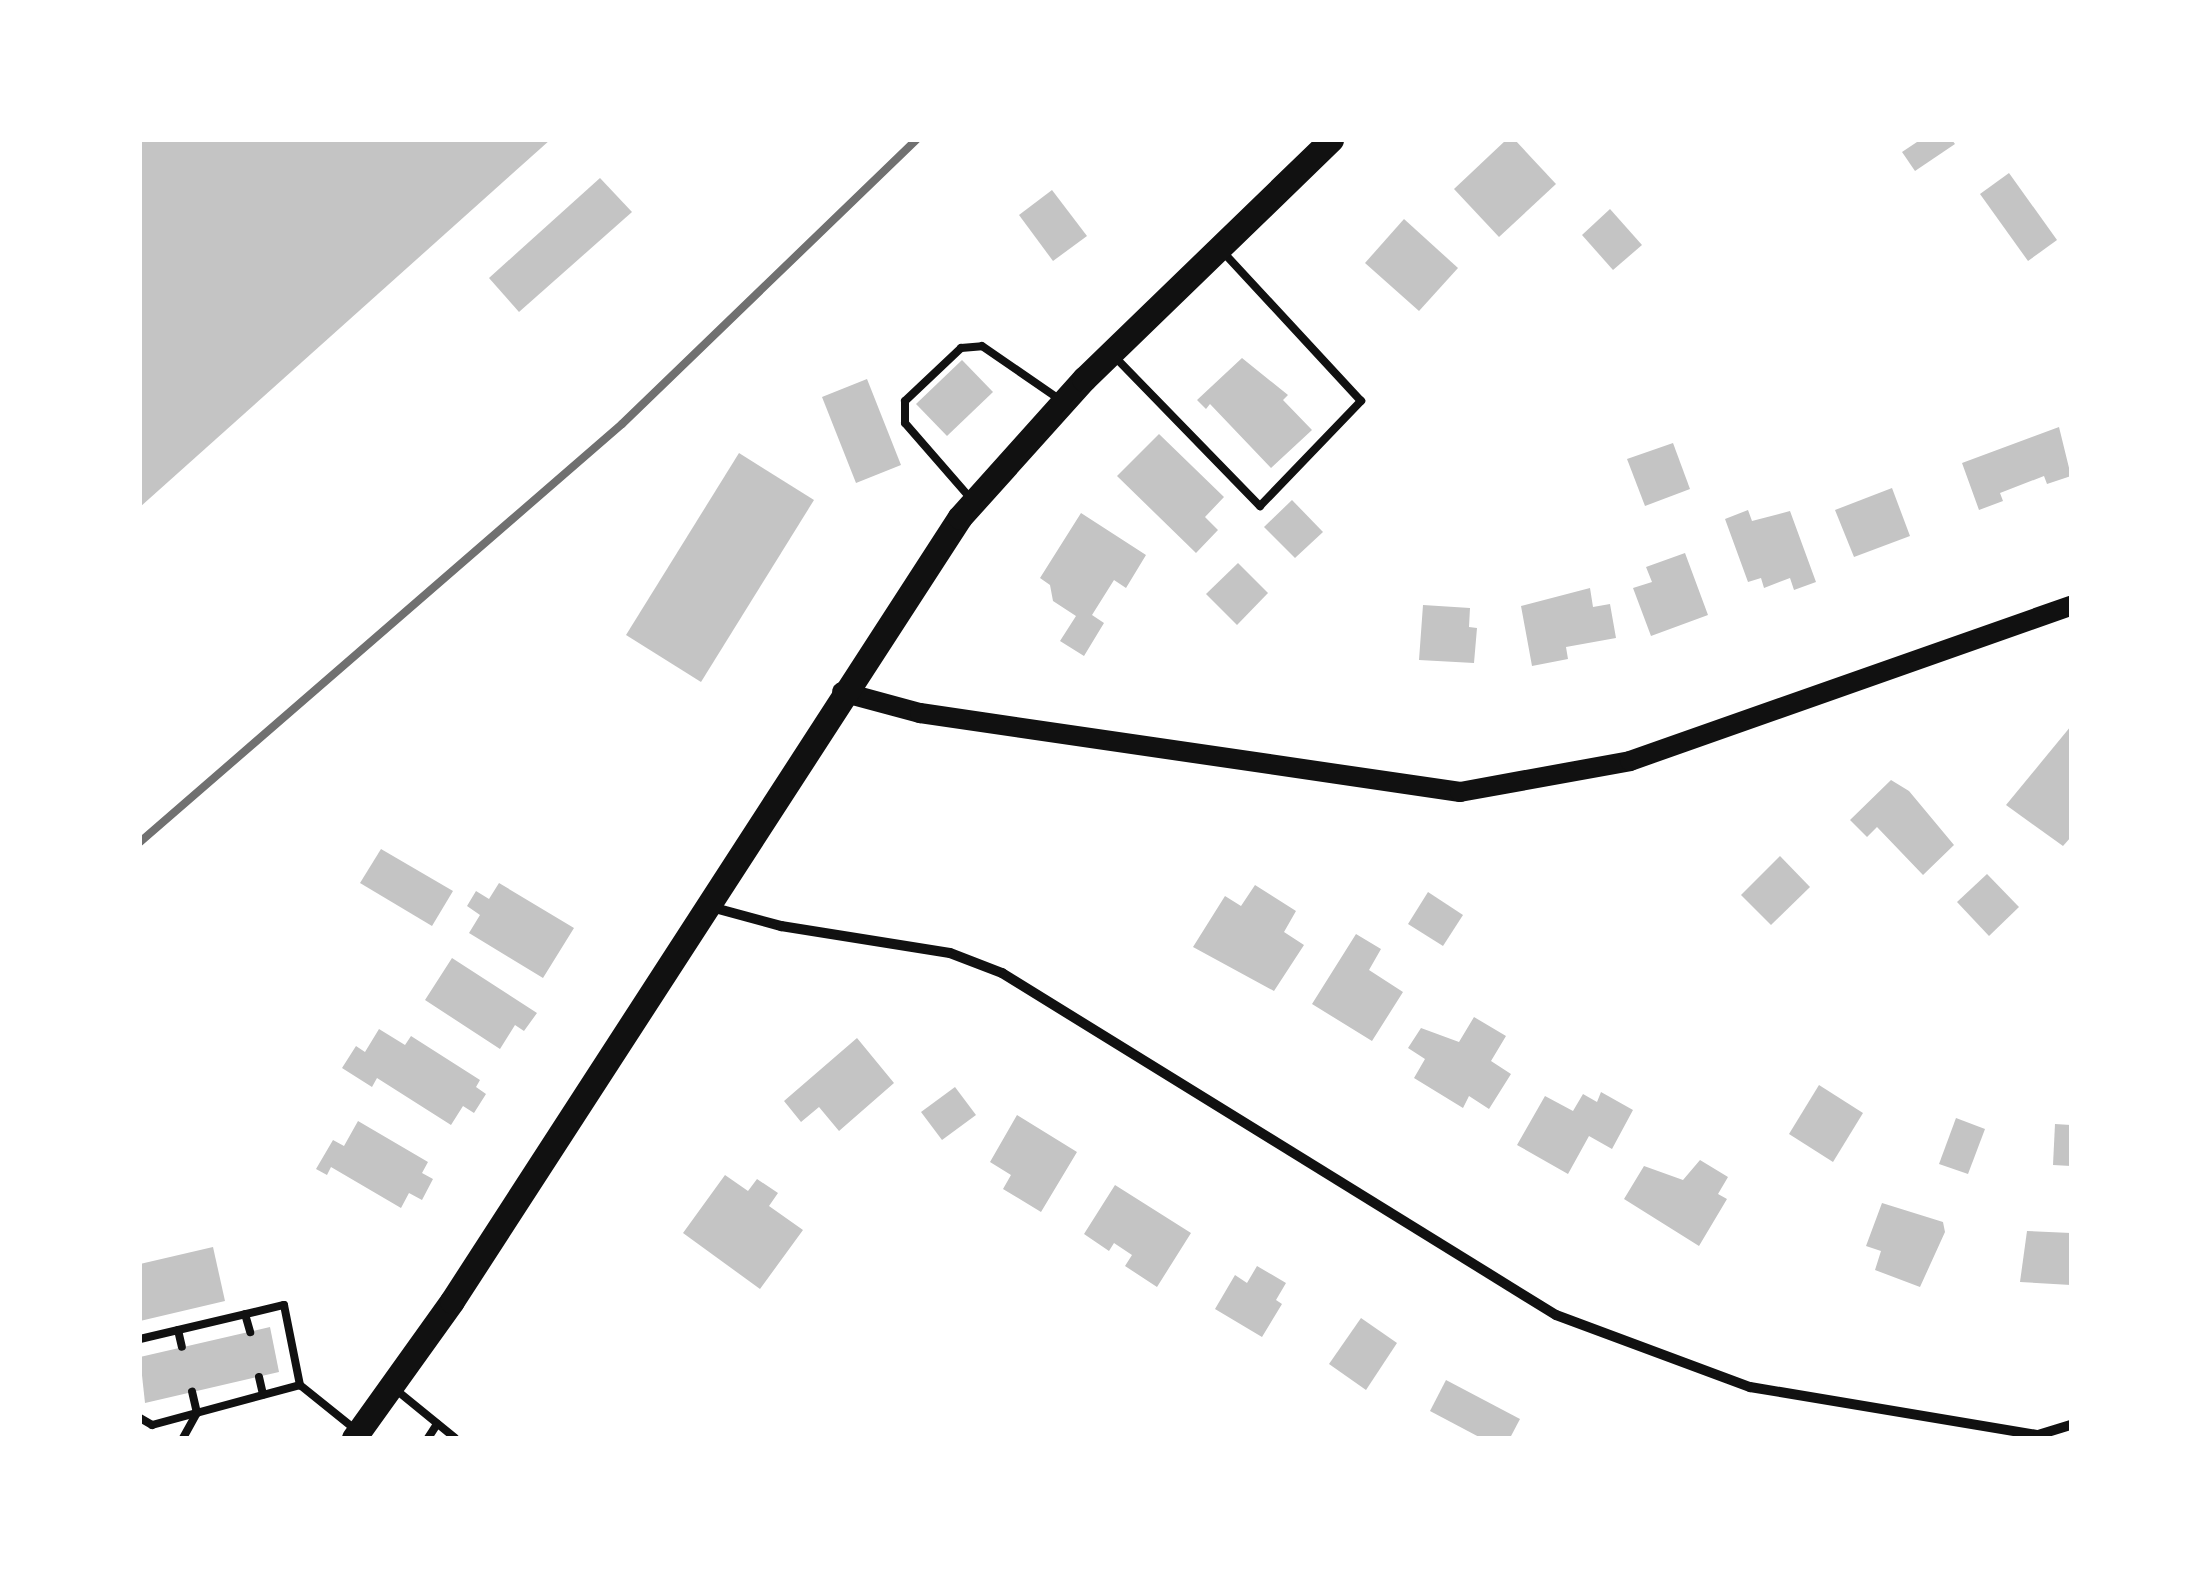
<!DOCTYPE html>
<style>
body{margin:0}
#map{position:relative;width:2211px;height:1578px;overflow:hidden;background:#fff;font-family:Quicksand,sans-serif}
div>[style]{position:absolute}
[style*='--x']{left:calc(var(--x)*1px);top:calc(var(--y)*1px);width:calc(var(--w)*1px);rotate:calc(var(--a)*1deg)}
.building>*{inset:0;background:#c4c4c4}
.service>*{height:8px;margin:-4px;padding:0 4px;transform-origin:4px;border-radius:4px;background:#111}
.minor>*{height:10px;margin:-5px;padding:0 5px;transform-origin:5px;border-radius:5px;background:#111}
.secondary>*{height:20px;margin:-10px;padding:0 10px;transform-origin:10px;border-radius:10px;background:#111}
.primary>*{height:25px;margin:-12.5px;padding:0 12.5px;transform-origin:12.5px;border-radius:12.5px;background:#111}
.rail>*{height:8px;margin:-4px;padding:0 4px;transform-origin:4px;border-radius:4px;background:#707070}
span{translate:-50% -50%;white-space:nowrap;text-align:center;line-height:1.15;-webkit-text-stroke:10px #fff;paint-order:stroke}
.frame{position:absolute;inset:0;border:142px solid #fff;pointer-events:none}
</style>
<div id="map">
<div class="building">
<div style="clip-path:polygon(140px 140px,550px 140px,140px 507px)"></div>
<div style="clip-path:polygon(1506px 140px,1515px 140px,1556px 184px,1499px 237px,1454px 189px)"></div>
<div style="clip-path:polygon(1920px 140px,1952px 140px,1955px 144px,1915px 171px,1902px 152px)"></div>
<div style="clip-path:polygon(2009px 173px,2057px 240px,2028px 261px,1980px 194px)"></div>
<div style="clip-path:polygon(600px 178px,632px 212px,519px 312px,489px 278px)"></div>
<div style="clip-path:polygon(1052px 190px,1087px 236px,1053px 261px,1019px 215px)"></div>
<div style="clip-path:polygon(1610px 209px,1642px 245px,1613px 270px,1582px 235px)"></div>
<div style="clip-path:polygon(1404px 219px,1458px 268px,1419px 311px,1365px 263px)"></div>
<div style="clip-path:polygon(1242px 358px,1288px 395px,1283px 400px,1312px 430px,1271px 468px,1210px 404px,1206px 409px,1197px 400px)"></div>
<div style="clip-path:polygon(962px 360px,993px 392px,947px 436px,916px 404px)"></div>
<div style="clip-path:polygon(867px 379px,901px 465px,856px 483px,822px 397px)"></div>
<div style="clip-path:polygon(2059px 427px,2071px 476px,2047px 484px,2044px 476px,2000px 493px,2003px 501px,1979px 510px,1962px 463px)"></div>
<div style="clip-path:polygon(1159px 434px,1224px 497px,1205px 517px,1218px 530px,1196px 553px,1117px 476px)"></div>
<div style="clip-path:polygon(1673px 443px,1690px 489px,1645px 506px,1627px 459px)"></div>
<div style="clip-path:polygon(739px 453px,814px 500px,701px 682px,626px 635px)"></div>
<div style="clip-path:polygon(1892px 488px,1910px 536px,1854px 557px,1835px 510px)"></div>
<div style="clip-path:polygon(1292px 500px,1323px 532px,1295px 558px,1264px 527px)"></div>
<div style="clip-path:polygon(1748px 510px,1752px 521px,1790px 511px,1816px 582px,1794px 590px,1790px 578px,1764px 588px,1761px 578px,1748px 582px,1725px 519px)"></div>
<div style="clip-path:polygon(1081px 513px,1146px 555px,1126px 588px,1114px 580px,1092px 615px,1104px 623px,1084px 656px,1060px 641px,1076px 616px,1053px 601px,1050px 585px,1040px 578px)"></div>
<div style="clip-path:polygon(1685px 553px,1708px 615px,1651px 636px,1633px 588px,1652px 582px,1646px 567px)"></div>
<div style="clip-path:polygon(1238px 563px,1268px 593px,1237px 625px,1206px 594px)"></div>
<div style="clip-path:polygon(1590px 588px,1593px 607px,1610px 604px,1616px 638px,1566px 647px,1568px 659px,1532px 666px,1521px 606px)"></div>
<div style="clip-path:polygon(1423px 605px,1470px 608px,1469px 627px,1477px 628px,1474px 663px,1419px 660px)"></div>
<div style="clip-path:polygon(2071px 726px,2071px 837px,2063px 846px,2006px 805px)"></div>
<div style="clip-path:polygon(1891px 780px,1909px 791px,1954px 845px,1923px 875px,1877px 827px,1867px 837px,1850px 820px)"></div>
<div style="clip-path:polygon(381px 849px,453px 891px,432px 926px,360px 883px)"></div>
<div style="clip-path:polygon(1780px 856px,1810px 887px,1771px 925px,1741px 895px)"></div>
<div style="clip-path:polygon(1987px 874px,2019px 907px,1989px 936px,1957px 902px)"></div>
<div style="clip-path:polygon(499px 883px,574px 928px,543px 978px,469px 933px,480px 915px,467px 906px,476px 891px,489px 899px)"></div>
<div style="clip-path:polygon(1255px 885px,1296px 911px,1284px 932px,1304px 945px,1274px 991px,1193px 947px,1225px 896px,1241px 906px)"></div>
<div style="clip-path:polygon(1428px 892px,1463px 915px,1443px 946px,1408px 924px)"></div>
<div style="clip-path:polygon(1356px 934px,1381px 949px,1369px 970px,1403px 992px,1372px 1041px,1312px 1004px)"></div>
<div style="clip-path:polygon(452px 958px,537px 1013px,524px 1031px,515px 1025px,500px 1049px,425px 1000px)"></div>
<div style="clip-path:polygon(1474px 1017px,1506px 1036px,1491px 1061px,1511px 1074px,1489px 1109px,1469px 1096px,1463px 1108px,1414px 1078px,1425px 1059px,1408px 1048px,1421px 1028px,1459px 1042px)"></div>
<div style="clip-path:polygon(379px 1029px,405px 1045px,411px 1036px,480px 1080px,476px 1087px,486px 1094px,474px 1113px,463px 1106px,451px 1125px,377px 1078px,372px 1087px,342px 1068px,356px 1046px,365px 1052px)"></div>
<div style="clip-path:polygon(857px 1038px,894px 1083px,839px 1131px,819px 1107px,801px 1122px,784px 1101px)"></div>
<div style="clip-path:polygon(1819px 1085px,1863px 1113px,1833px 1162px,1789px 1134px)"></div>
<div style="clip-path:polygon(955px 1087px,976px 1115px,942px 1140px,921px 1112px)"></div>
<div style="clip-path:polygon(1601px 1092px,1633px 1110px,1612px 1149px,1589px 1136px,1568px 1174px,1517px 1145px,1545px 1096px,1573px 1111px,1583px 1094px,1597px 1102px)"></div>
<div style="clip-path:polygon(1017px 1115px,1077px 1152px,1041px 1212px,1003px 1189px,1011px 1175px,990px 1162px)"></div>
<div style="clip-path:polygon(1956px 1118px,1985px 1129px,1968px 1174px,1939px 1164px)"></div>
<div style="clip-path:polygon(358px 1121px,428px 1162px,422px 1173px,433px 1179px,422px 1200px,409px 1193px,401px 1208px,331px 1167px,327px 1175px,316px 1169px,333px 1140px,344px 1146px)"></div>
<div style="clip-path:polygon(2055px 1124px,2071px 1125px,2071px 1166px,2053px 1165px)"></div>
<div style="clip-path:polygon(1700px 1160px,1728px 1177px,1718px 1194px,1727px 1199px,1699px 1246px,1624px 1199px,1644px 1166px,1683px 1180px)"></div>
<div style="clip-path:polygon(725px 1175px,748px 1191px,757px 1179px,778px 1193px,769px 1206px,803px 1230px,760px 1289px,683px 1233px)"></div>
<div style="clip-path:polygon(1115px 1185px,1191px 1233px,1157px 1287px,1125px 1266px,1132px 1255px,1114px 1243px,1109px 1251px,1084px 1234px)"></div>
<div style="clip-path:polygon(1882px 1203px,1943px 1222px,1945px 1232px,1920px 1287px,1875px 1270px,1881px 1251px,1866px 1246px)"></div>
<div style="clip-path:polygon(2027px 1231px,2071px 1233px,2071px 1285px,2020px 1282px)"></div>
<div style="clip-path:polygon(213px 1247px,225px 1301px,140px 1321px,140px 1264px)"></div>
<div style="clip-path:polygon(1257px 1266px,1286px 1283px,1276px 1300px,1282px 1304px,1262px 1337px,1215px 1309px,1235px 1275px,1247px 1283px)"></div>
<div style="clip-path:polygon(1361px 1318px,1397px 1343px,1366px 1390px,1329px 1364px)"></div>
<div style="clip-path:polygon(270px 1327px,279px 1372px,145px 1403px,140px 1357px)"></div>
<div style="clip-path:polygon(1446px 1380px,1520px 1419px,1510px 1438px,1481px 1438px,1430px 1411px)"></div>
</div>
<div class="service">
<div style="--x:1113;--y:355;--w:211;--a:45.8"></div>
<div style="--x:1260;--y:506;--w:146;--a:-46.1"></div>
<div style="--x:1361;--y:401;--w:203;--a:-132.8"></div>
<div style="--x:972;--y:500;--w:102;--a:-131"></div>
<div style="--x:905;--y:423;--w:22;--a:-90"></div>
<div style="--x:905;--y:401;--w:77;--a:-43.4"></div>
<div style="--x:961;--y:348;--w:21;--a:-5"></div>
<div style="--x:982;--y:346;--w:93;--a:34.5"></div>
<div style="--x:245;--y:1314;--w:19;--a:74"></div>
<div style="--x:178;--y:1330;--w:17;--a:77"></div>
<div style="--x:140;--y:1339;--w:148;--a:-13.3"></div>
<div style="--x:284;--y:1305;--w:82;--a:78.7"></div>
<div style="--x:300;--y:1385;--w:72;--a:38.8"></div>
<div style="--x:259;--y:1377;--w:18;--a:77"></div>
<div style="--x:395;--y:1389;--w:77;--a:39.2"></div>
<div style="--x:140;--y:1418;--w:14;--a:30"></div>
<div style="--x:152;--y:1425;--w:153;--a:-15.1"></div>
<div style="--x:183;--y:1438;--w:29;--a:-61"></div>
<div style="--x:197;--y:1413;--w:22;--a:-103"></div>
<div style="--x:428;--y:1438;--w:17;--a:-57"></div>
</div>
<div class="minor">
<div style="--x:711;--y:907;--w:73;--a:15.2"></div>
<div style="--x:781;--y:926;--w:171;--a:9.1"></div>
<div style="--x:950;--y:953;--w:56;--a:21"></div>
<div style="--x:1002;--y:973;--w:651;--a:31.69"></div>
<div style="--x:1556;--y:1315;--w:207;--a:20.4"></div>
<div style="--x:1750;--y:1387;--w:292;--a:9.5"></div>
<div style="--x:2038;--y:1435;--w:34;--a:-17"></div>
</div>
<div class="secondary">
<div style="--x:842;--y:692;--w:81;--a:15.1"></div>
<div style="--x:920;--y:713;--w:546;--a:8.32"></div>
<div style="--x:1460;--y:792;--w:173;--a:-10.3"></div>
<div style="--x:1630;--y:761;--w:467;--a:-19.4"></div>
</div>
<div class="primary">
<div style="--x:354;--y:1438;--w:168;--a:-54.4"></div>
<div style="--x:452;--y:1301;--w:934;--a:-57.06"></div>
<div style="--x:960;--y:517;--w:186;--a:-48.1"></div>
<div style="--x:1084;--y:379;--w:344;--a:-44.1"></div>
</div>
<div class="rail">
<div style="--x:140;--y:842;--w:638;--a:-40.93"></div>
<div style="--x:622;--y:424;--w:409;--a:-44"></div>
</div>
<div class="frame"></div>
</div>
